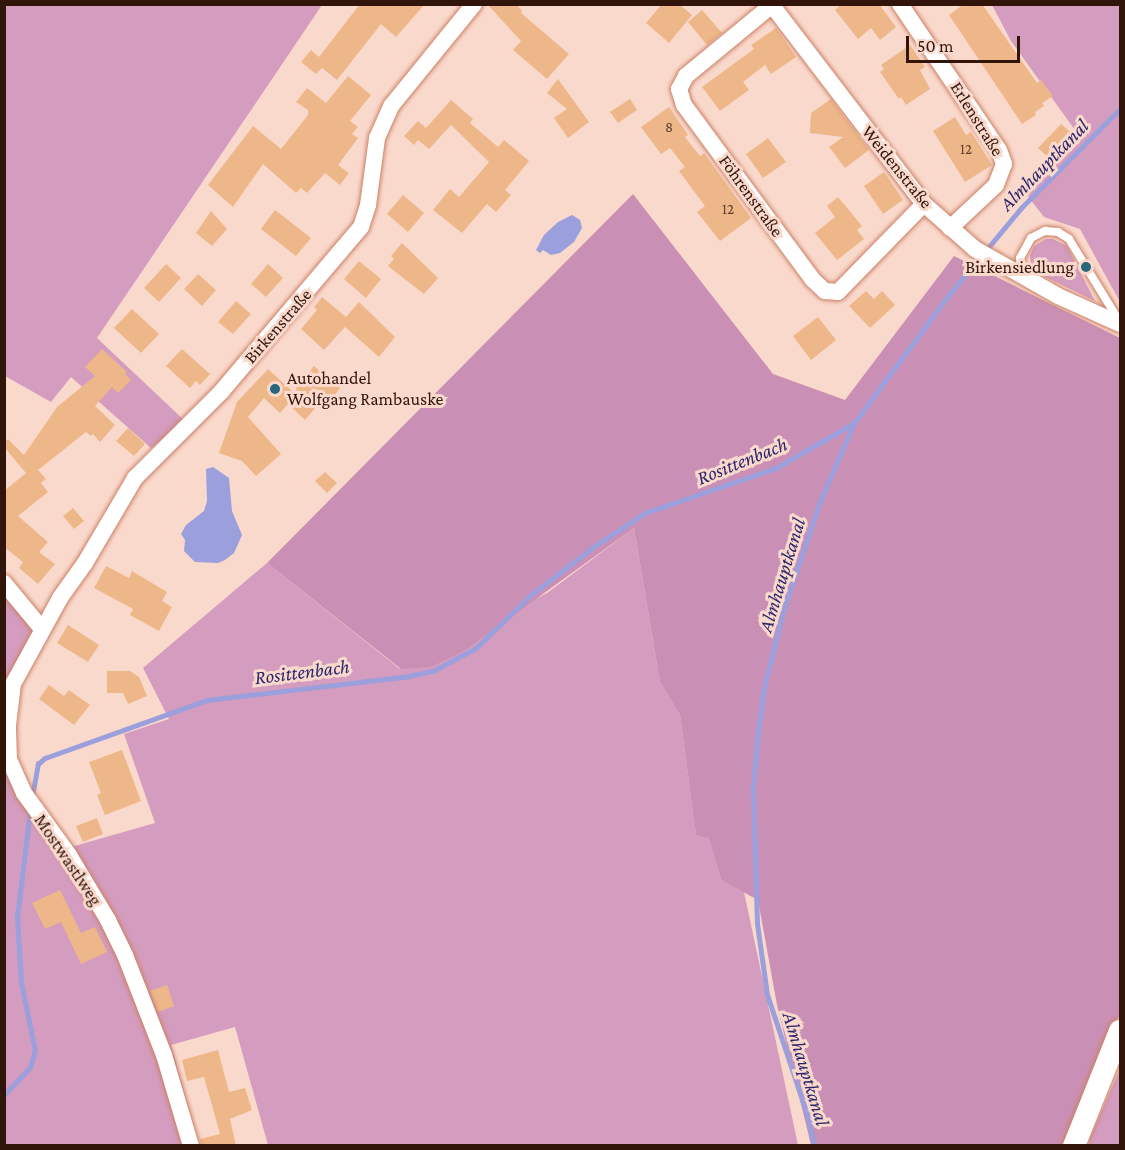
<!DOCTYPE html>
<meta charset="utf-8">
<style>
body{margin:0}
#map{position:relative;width:1125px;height:1150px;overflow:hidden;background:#fad9cd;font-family:"Crimson Pro",serif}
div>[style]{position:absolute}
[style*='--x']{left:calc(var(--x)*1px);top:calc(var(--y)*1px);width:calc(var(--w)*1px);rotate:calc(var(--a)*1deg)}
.green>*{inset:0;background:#d49cbf}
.forest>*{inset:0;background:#ca8fb4}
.water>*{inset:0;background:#9b9fdb}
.stream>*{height:4.5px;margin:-2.25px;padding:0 2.25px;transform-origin:2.25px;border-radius:2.25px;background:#9b9fdb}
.building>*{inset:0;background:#eeb789}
.roads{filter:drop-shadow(0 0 2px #cc8165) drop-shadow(0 0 2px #cc8165)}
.lane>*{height:8px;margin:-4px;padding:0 4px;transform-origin:4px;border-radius:4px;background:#fff}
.street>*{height:16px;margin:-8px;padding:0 8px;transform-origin:8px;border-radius:8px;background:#fff}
.secondary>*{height:22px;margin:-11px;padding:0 11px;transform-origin:11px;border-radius:11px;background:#fff}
.dots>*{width:16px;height:16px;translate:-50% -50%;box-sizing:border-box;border:3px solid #fad9cd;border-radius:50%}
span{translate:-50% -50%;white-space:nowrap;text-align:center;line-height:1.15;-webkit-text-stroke:6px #fad9cd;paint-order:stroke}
.number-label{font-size:15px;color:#613e2a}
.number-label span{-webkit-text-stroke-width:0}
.street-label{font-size:18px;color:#32150a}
.poi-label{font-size:18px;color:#32150a}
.right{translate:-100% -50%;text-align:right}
.left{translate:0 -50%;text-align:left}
.water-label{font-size:20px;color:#2c266c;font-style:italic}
.frame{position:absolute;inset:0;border:6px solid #32150a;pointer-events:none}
.scale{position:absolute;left:906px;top:36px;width:114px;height:27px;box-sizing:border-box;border:3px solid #32150a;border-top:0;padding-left:8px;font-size:18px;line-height:21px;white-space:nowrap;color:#32150a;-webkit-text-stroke:4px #fad9cd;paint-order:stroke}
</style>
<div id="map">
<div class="green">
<div style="clip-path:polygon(5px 5px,322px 5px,97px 338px,184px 420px,151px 448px,71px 377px,51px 402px,5px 376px)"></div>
<div style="clip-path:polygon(992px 5px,1120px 5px,1120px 302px,1080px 229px,1044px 217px,1026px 194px,1080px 137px,1011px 41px)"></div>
<div style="clip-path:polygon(1046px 239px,1053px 239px,1067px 246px,1095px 301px,1035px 272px,1031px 267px,1030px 255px,1034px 246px)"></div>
<div style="clip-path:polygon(634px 528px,660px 682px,680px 715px,696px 835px,709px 837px,721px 880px,744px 892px,798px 1145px,268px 1145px,235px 1027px,171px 1045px,199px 1145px,5px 1145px,4px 579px,53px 628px,24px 675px,15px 718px,17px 764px,37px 799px,71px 847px,155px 823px,124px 734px,169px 719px,143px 668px,267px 563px,400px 669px,547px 593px)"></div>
<div style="clip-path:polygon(1120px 1069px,1120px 1145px,1089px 1145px,1090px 1138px)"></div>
</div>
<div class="forest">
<div style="clip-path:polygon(633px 194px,773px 374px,845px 400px,954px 256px,1120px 338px,1120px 1014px,1062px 1145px,811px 1145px,777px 1005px,758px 900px,721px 880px,709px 838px,696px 835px,680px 715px,660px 682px,634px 528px,464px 651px,431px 667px,401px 669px,267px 563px)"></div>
</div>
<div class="water">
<div style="clip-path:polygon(572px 215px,580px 220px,582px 228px,574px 242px,560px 253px,551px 255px,543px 250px,540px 253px,536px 250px,544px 235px,558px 222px)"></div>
<div style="clip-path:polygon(213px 467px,229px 478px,232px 511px,242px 535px,234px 553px,225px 560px,218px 563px,195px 562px,184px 551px,185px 540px,181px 534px,186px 525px,204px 511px,207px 501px,206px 469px)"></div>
</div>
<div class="stream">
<div style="--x:32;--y:797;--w:34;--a:-80"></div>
<div style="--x:38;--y:764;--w:9;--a:-41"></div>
<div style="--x:45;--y:758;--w:172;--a:-19.7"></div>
<div style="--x:207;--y:700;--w:198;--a:-6.7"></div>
<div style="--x:404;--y:677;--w:30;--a:-12"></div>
<div style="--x:433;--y:671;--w:49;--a:-28.1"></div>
<div style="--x:476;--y:648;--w:78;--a:-44"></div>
<div style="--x:532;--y:594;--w:76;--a:-37.5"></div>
<div style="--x:592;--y:548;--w:64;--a:-33.4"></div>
<div style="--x:645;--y:513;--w:139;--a:-19"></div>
<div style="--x:776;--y:468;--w:90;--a:-30"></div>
<div style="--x:4;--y:1095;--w:38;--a:-47"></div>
<div style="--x:30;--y:1067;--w:17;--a:-73"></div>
<div style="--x:35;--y:1051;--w:69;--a:-101.6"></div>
<div style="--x:21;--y:983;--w:65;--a:-93.5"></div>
<div style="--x:17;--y:918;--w:108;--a:-83.1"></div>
<div style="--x:814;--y:1146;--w:29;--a:-102"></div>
<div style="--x:808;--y:1118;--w:130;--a:-108.4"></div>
<div style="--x:767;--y:995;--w:72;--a:-98"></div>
<div style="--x:757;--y:924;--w:136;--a:-91.7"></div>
<div style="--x:753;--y:788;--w:57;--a:-85"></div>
<div style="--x:758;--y:731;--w:44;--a:-82.2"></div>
<div style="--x:764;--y:687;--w:81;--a:-75.8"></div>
<div style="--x:784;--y:608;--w:115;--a:-71.3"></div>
<div style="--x:821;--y:499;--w:83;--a:-66.5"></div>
<div style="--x:854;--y:423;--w:158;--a:-53.5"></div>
<div style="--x:948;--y:296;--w:114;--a:-50.3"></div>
<div style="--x:1021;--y:208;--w:140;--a:-45"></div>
</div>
<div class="building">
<div style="clip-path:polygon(360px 4px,425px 4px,396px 37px,381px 24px,337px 80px,322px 68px,316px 74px,301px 62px,311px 50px,319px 57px)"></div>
<div style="clip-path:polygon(487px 4px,516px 4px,522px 11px,521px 13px,569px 54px,547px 79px,513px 50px,521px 41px)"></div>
<div style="clip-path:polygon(662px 4px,679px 4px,692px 15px,669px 43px,646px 23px)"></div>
<div style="clip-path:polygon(842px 4px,879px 4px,896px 27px,880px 40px,871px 28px,858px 39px,835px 10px)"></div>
<div style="clip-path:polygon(964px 4px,982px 4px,1037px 83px,1041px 80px,1053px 96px,1042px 103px,1044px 106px,1035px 112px,1036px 115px,1022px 124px,949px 15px)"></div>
<div style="clip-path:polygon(702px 10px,722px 33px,707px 45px,688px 22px)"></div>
<div style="clip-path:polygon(776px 28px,796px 57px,771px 74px,765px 65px,743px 82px,749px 90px,720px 111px,702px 87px,754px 49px,751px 45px)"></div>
<div style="clip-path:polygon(910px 45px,925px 67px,920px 70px,930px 89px,906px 105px,901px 97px,899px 99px,880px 72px,884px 69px,881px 65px)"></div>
<div style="clip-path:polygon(348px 76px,371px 95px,350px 121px,358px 127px,352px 134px,358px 138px,338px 165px,349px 173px,340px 185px,325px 173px,307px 193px,301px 188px,296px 193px,263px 164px,233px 207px,208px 185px,253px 126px,281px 149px,308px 115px,308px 110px,296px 102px,307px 88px,326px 103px)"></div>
<div style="clip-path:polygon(558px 79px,589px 122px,568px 138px,554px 118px,567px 109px,547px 93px)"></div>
<div style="clip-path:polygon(630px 99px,637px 110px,618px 123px,610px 112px)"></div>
<div style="clip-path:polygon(831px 99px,869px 150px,845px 168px,829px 147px,843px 137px,810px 133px,811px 113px)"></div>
<div style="clip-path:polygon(451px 100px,473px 119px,470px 123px,498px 147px,504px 140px,529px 161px,505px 190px,511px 195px,496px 212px,487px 204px,462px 233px,433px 210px,450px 189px,459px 197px,489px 162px,451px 125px,429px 149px,418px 140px,414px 145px,404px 136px,418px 121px,426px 128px)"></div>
<div style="clip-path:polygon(669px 107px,688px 135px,685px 137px,700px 156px,704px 153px,751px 218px,720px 241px,697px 212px,705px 206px,679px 171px,685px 167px,670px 148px,661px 154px,641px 127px)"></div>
<div style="clip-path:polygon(955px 117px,966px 135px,971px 132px,992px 165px,965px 182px,933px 131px)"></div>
<div style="clip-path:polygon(1061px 124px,1074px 135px,1051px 160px,1038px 148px)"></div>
<div style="clip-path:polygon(768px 138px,786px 162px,763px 178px,746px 154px)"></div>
<div style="clip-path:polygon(884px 172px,903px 200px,883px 214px,864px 186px)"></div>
<div style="clip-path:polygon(403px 195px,424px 213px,408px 232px,387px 214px)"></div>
<div style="clip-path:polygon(838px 197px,862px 226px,857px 230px,864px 239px,837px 260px,815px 233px,835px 217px,827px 206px)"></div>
<div style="clip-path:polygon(275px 210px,311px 238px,296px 256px,261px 229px)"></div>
<div style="clip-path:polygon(211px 211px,227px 229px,212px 246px,196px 233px)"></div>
<div style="clip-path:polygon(402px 243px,438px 278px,424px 294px,388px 266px,394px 259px,391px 256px)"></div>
<div style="clip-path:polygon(359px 261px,381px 279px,366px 298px,344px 279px)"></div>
<div style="clip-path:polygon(166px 264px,181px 278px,159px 302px,144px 288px)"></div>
<div style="clip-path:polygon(268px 264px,283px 278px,266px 297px,251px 284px)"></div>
<div style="clip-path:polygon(198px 274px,216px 290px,202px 306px,184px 289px)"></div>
<div style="clip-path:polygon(866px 291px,874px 299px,882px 291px,895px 305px,870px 328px,849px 306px)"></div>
<div style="clip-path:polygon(322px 297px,346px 317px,359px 302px,395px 337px,379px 357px,345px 327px,324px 350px,301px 329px,317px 310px,314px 307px)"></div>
<div style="clip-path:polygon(236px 301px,251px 314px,233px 334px,218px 322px)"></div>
<div style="clip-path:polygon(132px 309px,159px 334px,141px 353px,114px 328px)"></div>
<div style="clip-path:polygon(818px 317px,836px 340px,811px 360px,793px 336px)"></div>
<div style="clip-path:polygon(102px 349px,127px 372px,125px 374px,131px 380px,118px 393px,112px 387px,95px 406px,115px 425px,100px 442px,93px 434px,91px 436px,86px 432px,38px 470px,46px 479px,41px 483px,48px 492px,18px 516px,48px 542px,39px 552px,55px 564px,38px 584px,19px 568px,23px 562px,4px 547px,4px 491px,26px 473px,4px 447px,4px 443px,8px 439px,24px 455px,57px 407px,95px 376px,85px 367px)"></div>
<div style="clip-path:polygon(182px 349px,210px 374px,200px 385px,196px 381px,190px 388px,166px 366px)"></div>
<div style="clip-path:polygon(314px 366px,340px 388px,327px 405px,322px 400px,305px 420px,288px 404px,280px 413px,264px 398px,248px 417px,281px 454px,256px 476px,242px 461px,219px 453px,237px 402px,268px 369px,293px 392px)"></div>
<div style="clip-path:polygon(128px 428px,145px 444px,134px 456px,116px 441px)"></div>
<div style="clip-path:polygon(325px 472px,337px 483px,327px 493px,315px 481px)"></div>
<div style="clip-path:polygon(73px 508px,84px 521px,74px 529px,63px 516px)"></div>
<div style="clip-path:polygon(106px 566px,129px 578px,132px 571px,167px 592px,162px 601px,172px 607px,159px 631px,130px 615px,133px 609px,94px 588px)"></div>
<div style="clip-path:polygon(68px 625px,99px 645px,88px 662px,57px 643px)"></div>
<div style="clip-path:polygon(107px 671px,130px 671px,139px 677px,147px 696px,128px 704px,123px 693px,107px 693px)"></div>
<div style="clip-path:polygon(49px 685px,64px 696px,69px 690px,90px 705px,74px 725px,39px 699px)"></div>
<div style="clip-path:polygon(122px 750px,141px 801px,105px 815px,97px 795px,101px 793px,89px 762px)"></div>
<div style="clip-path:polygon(97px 818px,103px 834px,83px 842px,76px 826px)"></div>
<div style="clip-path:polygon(60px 890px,81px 933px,95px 927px,107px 952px,81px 964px,61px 922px,45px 929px,32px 903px)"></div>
<div style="clip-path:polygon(167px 985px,174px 1006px,158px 1012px,150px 991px)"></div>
<div style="clip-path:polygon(218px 1050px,229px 1092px,245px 1088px,252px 1110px,230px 1119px,236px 1146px,201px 1146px,200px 1139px,220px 1134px,204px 1077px,187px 1081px,182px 1060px)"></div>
</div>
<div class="roads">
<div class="lane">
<div style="--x:1022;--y:276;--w:18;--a:-96"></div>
<div style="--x:1020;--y:258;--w:23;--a:-61"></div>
<div style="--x:1031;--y:238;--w:16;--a:-27"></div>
<div style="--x:1045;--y:231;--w:13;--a:4"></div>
<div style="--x:1058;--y:232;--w:13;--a:32"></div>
<div style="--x:1069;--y:239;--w:96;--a:58.6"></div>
</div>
<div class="street">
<div style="--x:771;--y:4;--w:252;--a:52.6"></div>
<div style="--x:924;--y:204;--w:68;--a:41.4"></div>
<div style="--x:975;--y:249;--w:95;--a:29.5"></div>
<div style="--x:1058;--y:296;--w:68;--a:24.3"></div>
<div style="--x:900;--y:4;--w:176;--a:55.9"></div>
<div style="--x:999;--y:150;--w:15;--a:70"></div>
<div style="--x:1004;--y:164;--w:22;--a:111"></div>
<div style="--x:996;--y:185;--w:63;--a:136.9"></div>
<div style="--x:772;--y:5;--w:112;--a:140.5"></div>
<div style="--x:686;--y:76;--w:15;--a:118"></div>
<div style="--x:679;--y:89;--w:17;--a:73"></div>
<div style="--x:684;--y:105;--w:217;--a:53.6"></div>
<div style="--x:813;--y:280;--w:16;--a:43"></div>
<div style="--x:825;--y:291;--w:13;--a:4"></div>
<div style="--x:838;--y:292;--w:123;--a:-45.7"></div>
<div style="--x:4;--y:583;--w:60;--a:50.4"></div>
<div style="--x:191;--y:1146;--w:95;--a:-106.5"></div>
<div style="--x:164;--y:1055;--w:107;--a:-111.3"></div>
<div style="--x:125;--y:955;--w:39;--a:-116"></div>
<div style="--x:108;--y:920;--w:76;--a:-121"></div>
<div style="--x:69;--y:855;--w:77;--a:-126"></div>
<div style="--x:24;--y:793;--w:37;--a:-114"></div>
<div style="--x:9;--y:759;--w:34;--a:-92"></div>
<div style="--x:8;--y:725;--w:41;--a:-83"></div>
<div style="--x:13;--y:684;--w:98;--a:-61.3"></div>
<div style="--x:60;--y:598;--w:43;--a:-54.5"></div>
<div style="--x:85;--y:563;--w:99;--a:-59.5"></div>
<div style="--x:135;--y:478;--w:122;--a:-45"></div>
<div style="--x:221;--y:392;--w:216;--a:-49.7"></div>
<div style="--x:361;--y:227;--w:23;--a:-72"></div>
<div style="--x:368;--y:205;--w:68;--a:-82.3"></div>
<div style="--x:377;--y:138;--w:36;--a:-66"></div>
<div style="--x:392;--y:105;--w:130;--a:-50.9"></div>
</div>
<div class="secondary">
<div style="--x:1074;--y:1146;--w:124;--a:-68.2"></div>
</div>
</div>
<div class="dots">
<div style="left:1086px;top:267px;background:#26677b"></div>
<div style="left:275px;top:389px;background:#26677b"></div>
</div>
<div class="number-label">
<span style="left:669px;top:128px">8</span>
<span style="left:966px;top:150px">12</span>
<span style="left:728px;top:210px">12</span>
</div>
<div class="street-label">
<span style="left:977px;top:119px;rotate:58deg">Erlenstraße</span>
<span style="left:897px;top:167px;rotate:51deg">Weidenstraße</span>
<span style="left:751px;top:196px;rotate:54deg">Föhrenstraße</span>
<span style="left:278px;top:326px;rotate:-49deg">Birkenstraße</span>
<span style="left:68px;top:860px;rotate:56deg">Mostwastlweg</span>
</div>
<div class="poi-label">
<span class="right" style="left:1074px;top:267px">Birkensiedlung</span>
<span class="left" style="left:287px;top:389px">Autohandel<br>Wolfgang Rambauske</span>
</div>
<div class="water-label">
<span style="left:1044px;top:165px;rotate:-46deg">Almhauptkanal</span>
<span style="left:742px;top:461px;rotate:-22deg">Rosittenbach</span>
<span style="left:782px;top:575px;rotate:-73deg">Almhauptkanal</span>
<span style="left:302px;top:672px;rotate:-7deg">Rosittenbach</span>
<span style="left:806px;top:1069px;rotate:73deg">Almhauptkanal</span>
</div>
<div class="frame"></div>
<div class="scale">50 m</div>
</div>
